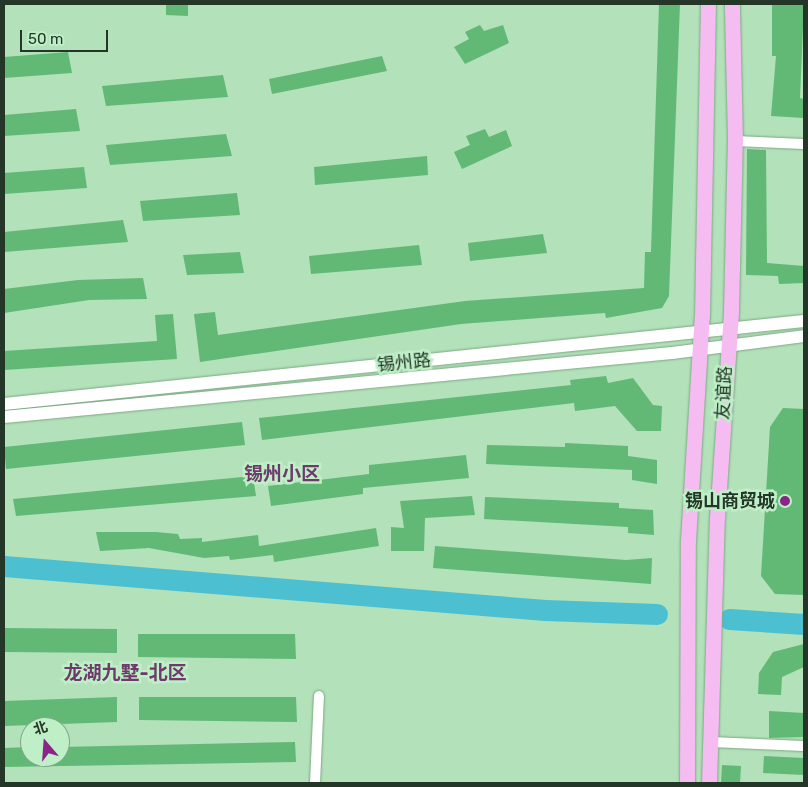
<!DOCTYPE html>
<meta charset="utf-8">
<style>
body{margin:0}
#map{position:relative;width:808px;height:787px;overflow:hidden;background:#b3e1ba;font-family:Rubik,"Noto Sans SC",sans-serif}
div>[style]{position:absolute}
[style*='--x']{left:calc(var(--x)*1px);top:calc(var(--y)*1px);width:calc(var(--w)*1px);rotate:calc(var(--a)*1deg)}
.river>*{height:21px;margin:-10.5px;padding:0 10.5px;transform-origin:10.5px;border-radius:10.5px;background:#4cbfd1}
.building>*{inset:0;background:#61b975}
.roads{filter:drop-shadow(0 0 1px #7ca984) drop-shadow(0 0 1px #7ca984)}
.minor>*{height:10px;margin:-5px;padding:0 5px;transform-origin:5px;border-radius:5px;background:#fff}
.tertiary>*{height:12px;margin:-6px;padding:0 6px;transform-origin:6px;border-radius:6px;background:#fff}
.primary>*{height:15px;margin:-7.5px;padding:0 7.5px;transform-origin:7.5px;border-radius:7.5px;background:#f4bcf0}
.dots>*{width:14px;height:14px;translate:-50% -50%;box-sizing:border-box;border:2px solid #bfefc7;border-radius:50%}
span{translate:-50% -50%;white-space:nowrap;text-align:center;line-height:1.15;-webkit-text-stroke:5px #bfefc7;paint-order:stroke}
.street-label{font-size:18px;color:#233627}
.poi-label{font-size:18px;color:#233627;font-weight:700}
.right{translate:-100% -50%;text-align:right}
.neighbourhood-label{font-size:19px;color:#6e3a6b;font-weight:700}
.frame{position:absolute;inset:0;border:5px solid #233627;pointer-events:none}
.north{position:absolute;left:20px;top:717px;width:50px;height:50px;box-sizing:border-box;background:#bfefc7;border:1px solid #81a587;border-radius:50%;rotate:342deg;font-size:14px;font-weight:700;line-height:20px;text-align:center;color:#233627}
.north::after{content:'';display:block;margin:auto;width:18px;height:22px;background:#8b2388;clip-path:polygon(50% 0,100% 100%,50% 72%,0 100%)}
.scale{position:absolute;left:20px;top:30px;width:88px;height:22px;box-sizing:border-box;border:2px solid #233627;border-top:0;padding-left:6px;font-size:15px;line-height:18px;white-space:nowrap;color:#233627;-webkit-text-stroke:4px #bfefc7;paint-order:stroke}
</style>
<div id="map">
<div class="river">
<div style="--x:4;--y:566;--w:543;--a:4.65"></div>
<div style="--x:545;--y:610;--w:112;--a:2"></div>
<div style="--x:729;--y:619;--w:75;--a:3.8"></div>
</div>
<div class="building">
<div style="clip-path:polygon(166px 4px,188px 4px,188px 16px,166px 15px)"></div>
<div style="clip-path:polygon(659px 4px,680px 4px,669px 296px,662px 308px,606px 318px,605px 313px,461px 324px,200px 362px,194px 314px,215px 312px,218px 335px,465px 301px,644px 288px,645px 252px,651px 252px)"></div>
<div style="clip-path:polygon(772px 4px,804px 4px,800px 98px,804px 99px,804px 118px,771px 116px,776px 56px,772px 56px)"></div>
<div style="clip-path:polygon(480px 25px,484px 31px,503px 25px,509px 43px,465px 64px,454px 47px,469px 39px,465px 32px)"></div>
<div style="clip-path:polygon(68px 52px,72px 73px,4px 78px,4px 57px)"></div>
<div style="clip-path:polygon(382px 56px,387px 71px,272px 94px,269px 79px)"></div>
<div style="clip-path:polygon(223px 75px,228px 97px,106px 106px,102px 86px)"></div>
<div style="clip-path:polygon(76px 109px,80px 131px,4px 136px,4px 115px)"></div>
<div style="clip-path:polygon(485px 129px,489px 137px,506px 130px,512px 146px,462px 169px,454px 152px,470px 145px,466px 136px)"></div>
<div style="clip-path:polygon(226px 134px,232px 156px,110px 165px,106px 145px)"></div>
<div style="clip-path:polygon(747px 149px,766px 150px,767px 263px,804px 266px,804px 283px,779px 284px,778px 276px,746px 275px)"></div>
<div style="clip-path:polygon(427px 156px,428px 175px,315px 185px,314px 167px)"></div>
<div style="clip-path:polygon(84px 167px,87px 188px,4px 194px,4px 173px)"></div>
<div style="clip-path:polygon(237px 193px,240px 215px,143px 221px,140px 201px)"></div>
<div style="clip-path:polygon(123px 220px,128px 242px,4px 252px,4px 232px)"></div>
<div style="clip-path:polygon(543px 234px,547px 253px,470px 261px,468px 243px)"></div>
<div style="clip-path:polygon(419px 245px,422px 265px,311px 274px,309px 256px)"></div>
<div style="clip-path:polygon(240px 252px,244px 273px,187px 275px,183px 255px)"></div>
<div style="clip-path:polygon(143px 278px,147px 299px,89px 300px,4px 313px,4px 289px,78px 280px)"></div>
<div style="clip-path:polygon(173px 314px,177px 359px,4px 370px,4px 351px,157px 341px,155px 315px)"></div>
<div style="clip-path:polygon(606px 376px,608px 383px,633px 378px,653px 405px,662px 406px,661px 431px,637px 431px,615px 406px,575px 411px,574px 403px,262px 440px,259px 418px,571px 385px,570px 380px)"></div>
<div style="clip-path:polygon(783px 408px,804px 409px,804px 595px,775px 594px,761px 576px,770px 427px)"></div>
<div style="clip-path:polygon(242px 422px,245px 445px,6px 469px,4px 447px)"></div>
<div style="clip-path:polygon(565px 443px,628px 446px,628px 456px,657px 460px,657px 484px,632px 480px,632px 470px,486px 464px,487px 445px,565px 447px)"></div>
<div style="clip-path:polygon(466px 455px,469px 478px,363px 488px,363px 494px,271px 506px,268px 486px,369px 474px,369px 465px)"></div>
<div style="clip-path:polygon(253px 476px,256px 496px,16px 516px,13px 499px)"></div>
<div style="clip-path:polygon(472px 496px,475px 515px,425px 518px,424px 551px,391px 551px,391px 527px,404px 528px,400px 501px)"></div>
<div style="clip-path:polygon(485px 497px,619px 503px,619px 508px,653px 510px,654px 535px,628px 533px,628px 527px,484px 519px)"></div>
<div style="clip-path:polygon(376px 528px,379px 546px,274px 562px,273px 555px,230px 560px,229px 556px,204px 558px,149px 548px,100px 551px,96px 532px,156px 532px,178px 534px,180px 539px,202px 538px,202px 542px,258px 535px,259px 546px)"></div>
<div style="clip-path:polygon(435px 546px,626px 560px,652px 558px,651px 584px,433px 568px)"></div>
<div style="clip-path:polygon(4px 628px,117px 629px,117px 653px,4px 652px)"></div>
<div style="clip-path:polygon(138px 634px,295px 634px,296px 659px,138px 657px)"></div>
<div style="clip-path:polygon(804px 644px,804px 667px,782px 677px,781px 695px,758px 694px,759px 673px,773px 652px)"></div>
<div style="clip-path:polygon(117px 697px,117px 722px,4px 726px,4px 701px)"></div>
<div style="clip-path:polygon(139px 697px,296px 697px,297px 722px,139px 720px)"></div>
<div style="clip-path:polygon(769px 711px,804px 713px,804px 737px,769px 738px)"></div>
<div style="clip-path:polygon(295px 742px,296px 762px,4px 767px,4px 748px,30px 747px,30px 757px,60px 757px,60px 747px)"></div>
<div style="clip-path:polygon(764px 756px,804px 758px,804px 775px,763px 773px)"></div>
<div style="clip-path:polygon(722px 765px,741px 766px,740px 783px,721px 783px)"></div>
</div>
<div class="roads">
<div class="minor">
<div style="--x:735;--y:141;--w:69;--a:2.5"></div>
<div style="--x:711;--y:742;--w:93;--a:2.5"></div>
<div style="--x:315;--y:783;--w:87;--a:-87.4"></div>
</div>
<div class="tertiary">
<div style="--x:4;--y:404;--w:804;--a:-5.92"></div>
<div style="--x:4;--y:417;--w:671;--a:-5.47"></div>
<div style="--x:672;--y:353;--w:133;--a:-7.3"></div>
</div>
<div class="primary">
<div style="--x:687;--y:783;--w:242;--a:-89.8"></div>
<div style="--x:688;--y:541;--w:226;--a:-86.5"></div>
<div style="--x:702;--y:315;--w:311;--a:-88.9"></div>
<div style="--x:709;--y:783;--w:265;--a:-88.3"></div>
<div style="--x:717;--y:518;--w:207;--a:-86.1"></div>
<div style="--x:731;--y:311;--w:170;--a:-88.7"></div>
<div style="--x:735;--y:141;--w:137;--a:-91.3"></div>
</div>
</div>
<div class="dots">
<div style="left:785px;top:501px;background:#8b2388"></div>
</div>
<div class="street-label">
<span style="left:404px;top:363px;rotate:-6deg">锡州路</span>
<span style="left:724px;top:393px;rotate:-87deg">友谊路</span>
</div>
<div class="poi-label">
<span class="right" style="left:775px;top:501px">锡山商贸城</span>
</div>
<div class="neighbourhood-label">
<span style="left:282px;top:474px">锡州小区</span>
<span style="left:125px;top:673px">龙湖九墅-北区</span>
</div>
<div class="frame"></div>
<div class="north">北</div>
<div class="scale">50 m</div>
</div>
